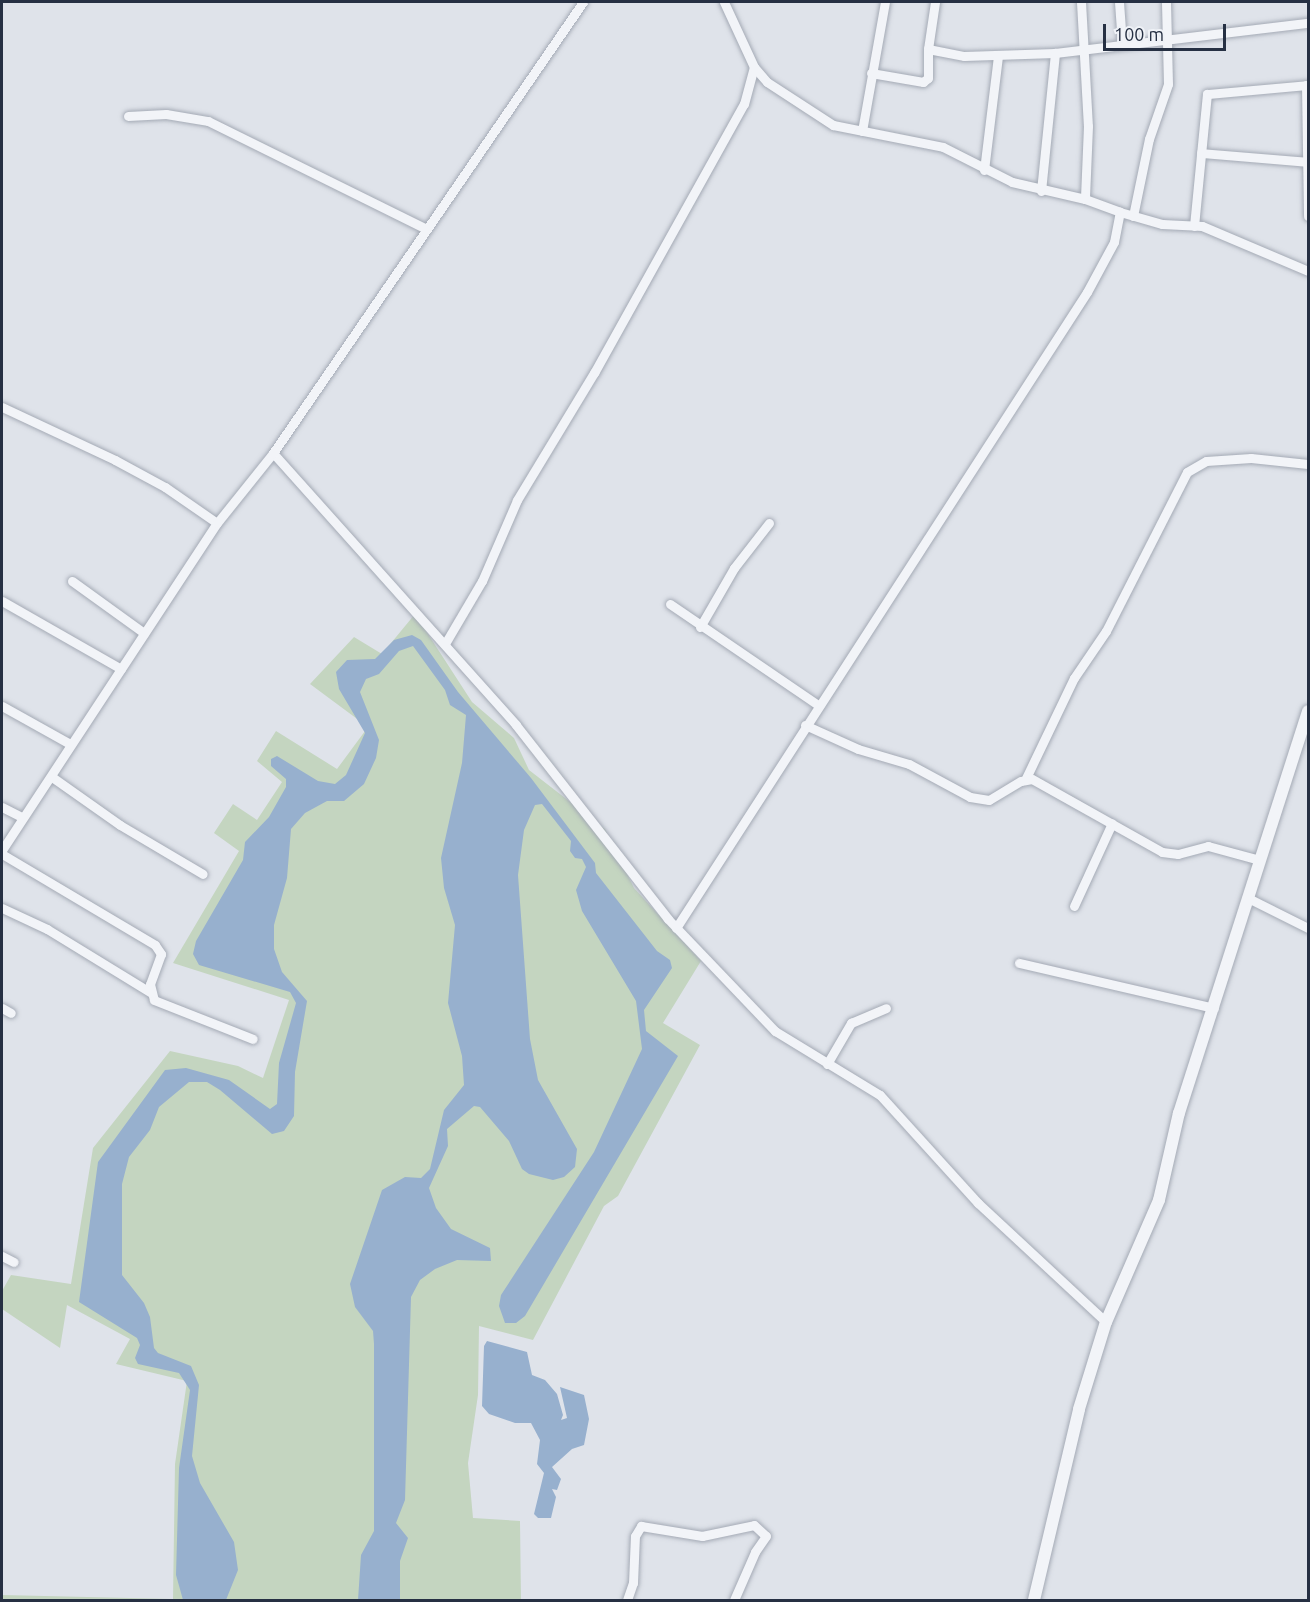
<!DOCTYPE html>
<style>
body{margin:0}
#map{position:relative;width:1310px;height:1602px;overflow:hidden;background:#dfe3ea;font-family:Ubuntu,sans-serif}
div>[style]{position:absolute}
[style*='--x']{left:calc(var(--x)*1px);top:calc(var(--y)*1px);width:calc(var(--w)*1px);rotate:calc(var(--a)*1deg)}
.green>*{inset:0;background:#c4d5c0}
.water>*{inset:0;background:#97b0ce}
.roads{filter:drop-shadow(0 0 2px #a4aab5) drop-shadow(0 0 2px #a4aab5)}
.minor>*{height:9px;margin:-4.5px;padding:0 4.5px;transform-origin:4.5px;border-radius:4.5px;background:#f2f4f8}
.tertiary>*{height:12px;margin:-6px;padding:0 6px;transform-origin:6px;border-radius:6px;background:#f2f4f8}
span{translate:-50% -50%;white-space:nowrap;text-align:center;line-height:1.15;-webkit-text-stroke:5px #eff2f7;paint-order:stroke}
.frame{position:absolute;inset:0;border:3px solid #263043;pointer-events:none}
.scale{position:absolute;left:1103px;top:24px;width:123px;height:27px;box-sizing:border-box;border:3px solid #263043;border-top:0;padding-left:8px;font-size:18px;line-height:21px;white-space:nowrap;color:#263043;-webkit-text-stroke:4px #eff2f7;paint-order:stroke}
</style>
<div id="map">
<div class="green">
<div style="clip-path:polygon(415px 614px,472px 702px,514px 738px,529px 770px,605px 829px,634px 888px,701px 961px,663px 1023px,700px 1045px,618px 1196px,604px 1206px,533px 1340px,479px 1326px,478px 1395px,468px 1463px,473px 1518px,520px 1521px,521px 1600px,2px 1600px,2px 1595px,173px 1599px,175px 1464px,187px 1381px,116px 1364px,130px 1339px,67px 1305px,60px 1348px,2px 1309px,2px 1291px,11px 1275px,71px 1284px,93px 1148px,170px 1051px,238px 1066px,263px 1078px,289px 1000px,173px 963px,239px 851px,214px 833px,233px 804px,257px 820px,282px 782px,257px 761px,276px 731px,337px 769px,368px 727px,310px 684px,354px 637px,382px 654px)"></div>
</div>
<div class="water">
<div style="clip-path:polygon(412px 635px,421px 640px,458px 692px,531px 778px,595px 863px,596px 873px,657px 951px,670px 960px,672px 968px,644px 1010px,646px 1031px,678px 1056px,525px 1316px,516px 1323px,505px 1323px,499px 1306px,501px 1295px,594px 1152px,642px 1049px,636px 1001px,582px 911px,576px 890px,586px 867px,582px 859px,575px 858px,570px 851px,571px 841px,542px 804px,535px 805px,524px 830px,518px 875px,530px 1039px,538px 1080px,577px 1149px,575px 1167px,564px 1177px,553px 1180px,529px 1174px,522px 1169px,509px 1141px,480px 1107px,474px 1106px,447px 1129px,448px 1146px,429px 1188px,436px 1208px,451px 1229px,490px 1248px,491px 1261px,457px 1260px,435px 1269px,420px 1280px,411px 1297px,405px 1500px,396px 1523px,408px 1538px,400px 1561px,400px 1600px,358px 1600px,361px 1555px,374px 1531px,374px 1344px,373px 1331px,355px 1307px,350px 1284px,382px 1190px,405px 1177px,421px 1178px,430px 1169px,444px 1110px,464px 1085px,462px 1056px,448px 1003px,455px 925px,444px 888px,441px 858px,462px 763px,466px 715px,450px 705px,445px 690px,413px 646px,399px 651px,379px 674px,366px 679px,360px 692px,379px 740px,376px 758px,364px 784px,344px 801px,327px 801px,305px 813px,291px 829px,287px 878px,274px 925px,274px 949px,282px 972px,307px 1001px,295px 1072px,294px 1116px,284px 1131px,272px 1134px,220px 1090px,207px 1082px,189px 1082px,159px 1107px,150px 1130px,129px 1157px,122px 1184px,122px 1275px,144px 1303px,150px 1317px,154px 1348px,158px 1353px,191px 1366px,199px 1385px,192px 1456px,200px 1483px,234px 1542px,238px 1570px,226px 1600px,183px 1600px,176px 1575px,179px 1468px,190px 1390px,179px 1373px,138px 1364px,135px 1358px,140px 1345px,137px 1338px,79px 1302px,98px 1162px,165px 1070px,186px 1068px,229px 1080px,270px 1109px,277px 1104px,279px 1063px,296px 1003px,290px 992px,199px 965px,193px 954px,196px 941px,243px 860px,245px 842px,269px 817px,286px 787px,286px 779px,271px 766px,271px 759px,277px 756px,318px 781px,335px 784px,346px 775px,365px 733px,339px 689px,336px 672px,347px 660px,375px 659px,394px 640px)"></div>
<div style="clip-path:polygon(487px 1341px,527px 1352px,532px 1375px,545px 1380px,557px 1394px,563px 1415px,561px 1420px,567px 1418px,560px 1387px,584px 1395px,589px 1419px,584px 1445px,572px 1449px,552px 1467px,561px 1479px,557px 1490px,552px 1489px,556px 1497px,551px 1518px,538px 1518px,534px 1514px,544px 1473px,537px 1464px,540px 1440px,531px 1423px,515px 1423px,489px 1414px,482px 1406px,484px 1346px)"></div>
</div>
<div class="roads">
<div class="minor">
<div style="--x:1081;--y:2;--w:124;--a:86.8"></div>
<div style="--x:1088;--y:126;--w:73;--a:92.4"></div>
<div style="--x:1119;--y:2;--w:42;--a:85.9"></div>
<div style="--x:928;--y:49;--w:37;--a:11"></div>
<div style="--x:964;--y:56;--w:91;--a:-1.9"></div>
<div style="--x:1055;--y:53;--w:255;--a:-6.8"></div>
<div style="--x:754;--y:67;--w:20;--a:49"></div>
<div style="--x:767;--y:82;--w:79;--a:33.1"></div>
<div style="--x:833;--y:125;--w:112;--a:11.3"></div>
<div style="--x:943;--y:147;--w:77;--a:26.9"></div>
<div style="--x:1012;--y:182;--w:75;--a:13.1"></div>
<div style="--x:1085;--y:199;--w:37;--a:20"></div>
<div style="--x:871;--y:73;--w:53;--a:9.8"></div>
<div style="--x:923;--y:82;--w:6;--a:-39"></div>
<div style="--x:928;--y:78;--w:29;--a:-90"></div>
<div style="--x:928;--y:49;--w:48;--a:-81.5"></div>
<div style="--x:1306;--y:85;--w:131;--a:89.1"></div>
<div style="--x:128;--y:116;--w:38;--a:-3"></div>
<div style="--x:166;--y:114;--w:43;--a:9.5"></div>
<div style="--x:208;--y:121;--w:244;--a:26.3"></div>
<div style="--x:862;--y:131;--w:131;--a:-79.9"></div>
<div style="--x:1201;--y:153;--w:107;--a:4.8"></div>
<div style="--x:984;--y:170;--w:115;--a:-83"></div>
<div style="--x:1041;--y:191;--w:139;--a:-84.2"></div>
<div style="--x:1133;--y:216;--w:79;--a:-78.3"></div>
<div style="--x:1149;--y:139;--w:58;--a:-70.9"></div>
<div style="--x:1168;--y:84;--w:82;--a:-91.4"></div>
<div style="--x:1194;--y:226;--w:133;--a:-84.4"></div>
<div style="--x:1207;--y:94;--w:101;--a:-5.1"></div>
<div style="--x:2;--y:407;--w:125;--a:25.1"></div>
<div style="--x:115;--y:460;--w:57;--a:28.4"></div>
<div style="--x:165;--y:487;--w:63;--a:34.7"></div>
<div style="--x:273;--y:453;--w:365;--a:48.2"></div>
<div style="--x:516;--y:725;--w:246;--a:51.9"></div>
<div style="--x:668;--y:919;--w:155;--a:46.3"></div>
<div style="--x:775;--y:1031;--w:123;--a:31.4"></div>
<div style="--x:880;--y:1095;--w:146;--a:47.8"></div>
<div style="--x:978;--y:1203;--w:175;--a:42.9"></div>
<div style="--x:72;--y:581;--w:89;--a:35.8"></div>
<div style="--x:2;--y:601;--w:137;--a:29.7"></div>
<div style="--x:670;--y:604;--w:179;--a:34.3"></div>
<div style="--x:700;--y:627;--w:68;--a:-60"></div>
<div style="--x:734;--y:568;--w:57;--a:-52.1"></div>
<div style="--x:446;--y:642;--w:71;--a:-59.5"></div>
<div style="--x:482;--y:581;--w:88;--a:-66.6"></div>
<div style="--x:517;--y:500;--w:149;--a:-58.8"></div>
<div style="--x:594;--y:373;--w:308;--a:-60.9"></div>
<div style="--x:744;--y:104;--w:38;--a:-75"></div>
<div style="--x:754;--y:67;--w:72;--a:-114.8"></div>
<div style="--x:2;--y:706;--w:78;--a:29.2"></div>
<div style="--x:805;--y:725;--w:58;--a:24.4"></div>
<div style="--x:858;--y:749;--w:53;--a:16.4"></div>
<div style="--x:909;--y:764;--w:69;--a:28.4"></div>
<div style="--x:970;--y:797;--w:19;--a:9"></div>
<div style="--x:989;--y:800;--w:37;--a:-31"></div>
<div style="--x:1021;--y:781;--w:11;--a:-10"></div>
<div style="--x:1032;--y:779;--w:149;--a:29.3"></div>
<div style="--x:1162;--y:852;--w:16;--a:7"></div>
<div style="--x:1178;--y:854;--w:31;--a:-15"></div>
<div style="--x:1208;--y:846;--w:54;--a:15.1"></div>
<div style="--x:52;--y:777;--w:83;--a:35.2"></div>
<div style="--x:120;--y:825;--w:96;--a:30.6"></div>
<div style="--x:1026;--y:778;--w:111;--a:-64.4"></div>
<div style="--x:1074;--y:678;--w:57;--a:-55.8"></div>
<div style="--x:1106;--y:631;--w:178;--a:-63"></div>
<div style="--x:1187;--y:472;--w:22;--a:-30"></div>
<div style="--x:1206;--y:461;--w:45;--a:-3.8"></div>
<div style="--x:1251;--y:458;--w:57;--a:6"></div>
<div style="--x:2;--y:807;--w:22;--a:27"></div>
<div style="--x:2;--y:850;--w:391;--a:-56.7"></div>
<div style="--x:217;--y:523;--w:90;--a:-51.3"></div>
<div style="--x:273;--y:453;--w:547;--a:-55.5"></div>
<div style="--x:2;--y:854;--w:178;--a:30.7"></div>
<div style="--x:155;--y:945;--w:11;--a:56"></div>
<div style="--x:161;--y:954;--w:32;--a:110"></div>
<div style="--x:150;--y:984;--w:16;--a:76"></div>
<div style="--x:154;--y:1000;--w:106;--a:21.5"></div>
<div style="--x:1248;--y:898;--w:67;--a:26.6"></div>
<div style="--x:1074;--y:906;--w:91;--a:-65.4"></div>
<div style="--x:2;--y:908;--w:50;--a:25"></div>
<div style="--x:47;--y:929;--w:121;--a:31.5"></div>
<div style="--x:676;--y:928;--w:757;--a:-57.13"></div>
<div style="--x:1087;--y:292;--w:57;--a:-61.6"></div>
<div style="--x:1114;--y:242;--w:31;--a:-79"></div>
<div style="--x:1120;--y:212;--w:44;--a:15.9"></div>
<div style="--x:1162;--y:224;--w:40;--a:2.9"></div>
<div style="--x:1202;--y:226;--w:115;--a:23"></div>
<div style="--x:1019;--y:963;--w:200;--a:13"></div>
<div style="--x:2;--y:1008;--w:10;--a:29"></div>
<div style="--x:827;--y:1064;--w:48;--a:-59.7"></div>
<div style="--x:851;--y:1023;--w:38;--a:-23"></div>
<div style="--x:2;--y:1256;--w:13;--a:27"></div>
<div style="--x:627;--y:1600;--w:18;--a:-71"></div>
<div style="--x:633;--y:1583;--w:47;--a:-87.6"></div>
<div style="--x:635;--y:1536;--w:12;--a:-59"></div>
<div style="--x:641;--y:1526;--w:62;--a:9.3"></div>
<div style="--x:702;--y:1536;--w:53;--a:-11.9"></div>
<div style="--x:754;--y:1525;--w:16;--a:43"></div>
<div style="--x:766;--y:1536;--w:19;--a:125"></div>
<div style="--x:755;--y:1552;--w:52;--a:113.6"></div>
</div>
<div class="tertiary">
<div style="--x:1034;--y:1600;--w:196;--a:-76.7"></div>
<div style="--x:1079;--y:1409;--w:91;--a:-72.8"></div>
<div style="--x:1106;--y:1322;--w:133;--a:-66.5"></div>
<div style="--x:1159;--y:1200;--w:89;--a:-77.1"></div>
<div style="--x:1179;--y:1113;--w:422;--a:-72.2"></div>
</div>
</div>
<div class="frame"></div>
<div class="scale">100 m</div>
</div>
